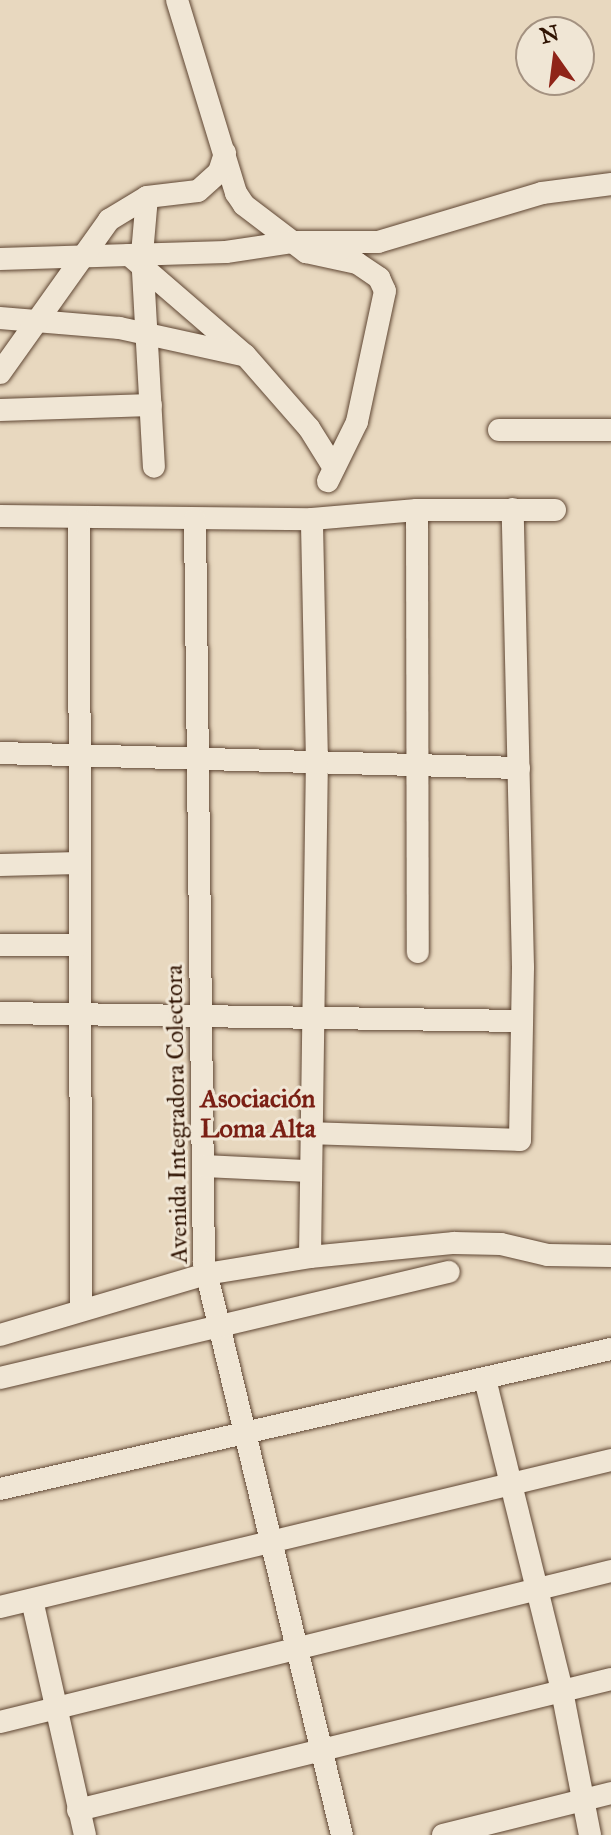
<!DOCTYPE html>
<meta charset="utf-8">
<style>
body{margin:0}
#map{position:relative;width:611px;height:1835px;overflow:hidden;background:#e8d8bf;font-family:"IM FELL Great Primer",serif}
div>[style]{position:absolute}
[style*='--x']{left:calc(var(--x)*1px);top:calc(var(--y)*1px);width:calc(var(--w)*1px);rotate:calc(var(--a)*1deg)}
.roads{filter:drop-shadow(0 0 2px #5f4633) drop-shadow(0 0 2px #5f4633)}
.minor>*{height:22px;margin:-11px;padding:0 11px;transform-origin:11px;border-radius:11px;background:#f0e6d5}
span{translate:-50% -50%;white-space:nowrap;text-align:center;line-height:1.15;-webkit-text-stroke:6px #f0e6d5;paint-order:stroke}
.street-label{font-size:24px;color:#311504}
.neighbourhood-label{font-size:26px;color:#7a1f14;font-weight:700}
.north{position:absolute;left:515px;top:16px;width:80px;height:80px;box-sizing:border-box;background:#f0e6d5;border:2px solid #a49281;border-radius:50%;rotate:346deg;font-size:22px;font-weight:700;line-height:32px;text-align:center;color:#311504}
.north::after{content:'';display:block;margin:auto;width:28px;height:36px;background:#8f2418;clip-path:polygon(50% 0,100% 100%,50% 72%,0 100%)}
</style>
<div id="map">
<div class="roads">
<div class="minor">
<div style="--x:177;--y:0;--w:202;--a:73"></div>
<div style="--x:236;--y:193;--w:14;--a:56"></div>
<div style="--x:244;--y:205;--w:78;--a:37.2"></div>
<div style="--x:306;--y:252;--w:52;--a:12.2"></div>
<div style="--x:357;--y:263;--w:27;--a:34"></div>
<div style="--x:379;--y:278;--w:14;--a:65"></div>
<div style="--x:385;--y:291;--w:134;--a:102.1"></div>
<div style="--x:357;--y:422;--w:66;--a:116.2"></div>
<div style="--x:147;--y:197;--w:57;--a:95"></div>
<div style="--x:142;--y:254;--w:213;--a:86.8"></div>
<div style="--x:129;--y:255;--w:153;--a:40.8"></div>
<div style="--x:245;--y:355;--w:97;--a:48.8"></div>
<div style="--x:309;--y:428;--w:47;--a:58"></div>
<div style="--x:0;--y:259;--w:226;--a:-1.8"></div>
<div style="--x:226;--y:252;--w:68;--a:-8.5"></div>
<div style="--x:293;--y:242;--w:85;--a:0"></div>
<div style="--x:378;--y:242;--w:171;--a:-16.6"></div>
<div style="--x:542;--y:193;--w:70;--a:-7.4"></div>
<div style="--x:0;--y:318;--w:120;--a:4.8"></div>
<div style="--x:120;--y:328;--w:126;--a:12.4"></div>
<div style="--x:0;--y:373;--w:188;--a:-54.5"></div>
<div style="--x:109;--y:220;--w:44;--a:-31.2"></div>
<div style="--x:147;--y:197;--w:51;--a:-6.7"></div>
<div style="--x:198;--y:191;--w:28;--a:-42"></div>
<div style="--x:219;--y:172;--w:20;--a:-72"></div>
<div style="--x:0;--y:410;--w:151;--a:-1.9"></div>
<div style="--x:499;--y:430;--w:112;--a:0"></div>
<div style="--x:417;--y:510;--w:442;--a:89.9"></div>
<div style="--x:0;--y:516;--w:312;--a:0.6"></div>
<div style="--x:312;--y:519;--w:105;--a:-4.9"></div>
<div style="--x:417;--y:510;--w:138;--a:0"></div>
<div style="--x:79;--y:519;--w:788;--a:89.85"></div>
<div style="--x:195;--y:520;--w:743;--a:89.31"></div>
<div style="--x:204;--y:1263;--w:588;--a:76.44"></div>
<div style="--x:0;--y:753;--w:519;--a:1.66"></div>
<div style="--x:0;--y:865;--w:79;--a:-1.5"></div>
<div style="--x:0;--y:945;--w:79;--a:0"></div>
<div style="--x:0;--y:1013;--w:521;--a:0.88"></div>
<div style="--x:310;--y:1133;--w:210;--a:1.9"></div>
<div style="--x:520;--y:1140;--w:173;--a:-89"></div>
<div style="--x:523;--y:967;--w:458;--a:-91.3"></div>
<div style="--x:205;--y:1166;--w:104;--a:2.8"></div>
<div style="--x:310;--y:1257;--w:145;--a:-5.6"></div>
<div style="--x:454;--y:1243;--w:47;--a:1.2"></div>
<div style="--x:501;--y:1244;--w:48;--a:13.2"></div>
<div style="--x:548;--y:1255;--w:63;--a:0.9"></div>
<div style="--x:0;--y:1335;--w:215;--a:-16.5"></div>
<div style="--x:206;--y:1274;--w:105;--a:-9.3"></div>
<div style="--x:310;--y:1257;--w:494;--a:-89.2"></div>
<div style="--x:317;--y:763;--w:244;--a:-91.2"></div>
<div style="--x:0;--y:1378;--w:461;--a:-13.3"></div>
<div style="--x:485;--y:1379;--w:321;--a:76.1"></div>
<div style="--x:562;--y:1691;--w:147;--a:79"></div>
<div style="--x:0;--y:1489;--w:627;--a:-12.91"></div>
<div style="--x:32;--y:1600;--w:241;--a:77.3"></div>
<div style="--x:0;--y:1607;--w:628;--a:-13.53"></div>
<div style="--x:0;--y:1722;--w:629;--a:-13.88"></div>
<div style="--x:78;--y:1810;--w:549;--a:-13.81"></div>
<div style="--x:443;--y:1835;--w:173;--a:-14"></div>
</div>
</div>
<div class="street-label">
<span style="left:177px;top:1114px;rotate:-91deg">Avenida Integradora Colectora</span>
</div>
<div class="neighbourhood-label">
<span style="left:258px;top:1114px">Asociación<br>Loma Alta</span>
</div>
<div class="north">N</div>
</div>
